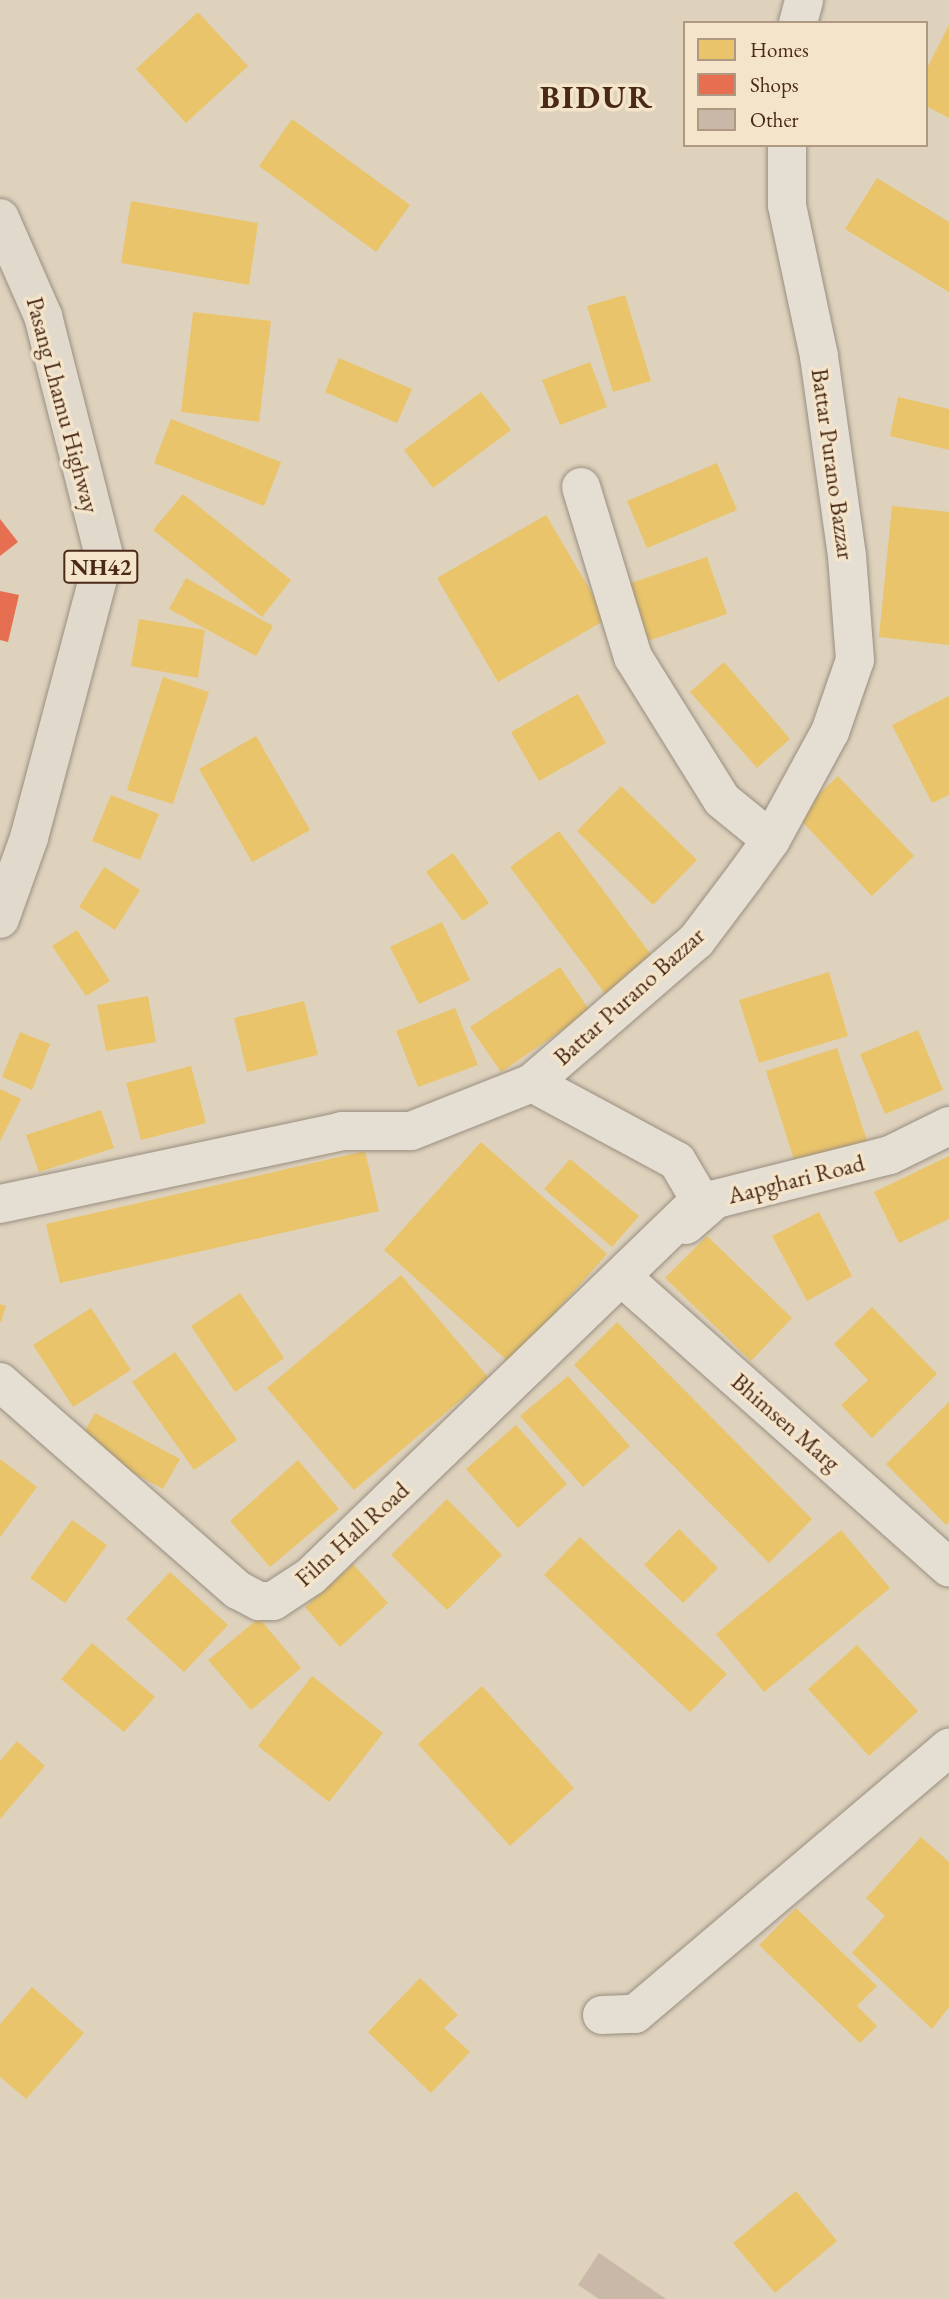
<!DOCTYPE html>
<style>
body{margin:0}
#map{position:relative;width:949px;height:2299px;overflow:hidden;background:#ded2bc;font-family:"EB Garamond",serif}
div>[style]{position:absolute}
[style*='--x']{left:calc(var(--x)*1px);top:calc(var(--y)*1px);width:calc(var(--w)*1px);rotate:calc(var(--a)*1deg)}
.homes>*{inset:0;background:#e9c46a}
.shops>*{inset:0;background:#e76f51}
.building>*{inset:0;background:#c9b8a8}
.roads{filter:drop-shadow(0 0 2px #998e80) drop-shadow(0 0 2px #998e80)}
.street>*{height:38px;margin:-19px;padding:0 19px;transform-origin:19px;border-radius:19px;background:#e5ded3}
.primary>*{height:38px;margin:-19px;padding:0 19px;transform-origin:19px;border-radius:19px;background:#e0d9cc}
span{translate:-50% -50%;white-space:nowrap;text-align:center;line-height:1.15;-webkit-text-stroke:7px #f3e4ca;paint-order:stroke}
.shield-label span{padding:2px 5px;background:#f3e4ca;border:2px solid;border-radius:5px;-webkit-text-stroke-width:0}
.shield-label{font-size:23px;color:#4a2918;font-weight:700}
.street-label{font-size:24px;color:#4a2918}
.district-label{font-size:32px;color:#4a2918;font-weight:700;letter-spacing:2px}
.legend{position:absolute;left:683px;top:21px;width:245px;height:126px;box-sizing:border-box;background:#f3e4ca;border:2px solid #af9983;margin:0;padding:9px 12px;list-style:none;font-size:21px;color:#4a2918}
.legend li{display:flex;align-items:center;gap:14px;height:35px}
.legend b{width:35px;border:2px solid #af9983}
</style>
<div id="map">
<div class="homes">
<div style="clip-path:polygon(198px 12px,248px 66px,186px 123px,136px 69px)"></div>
<div style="clip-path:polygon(949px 25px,949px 118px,926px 106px,926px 70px)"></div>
<div style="clip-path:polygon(292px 119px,410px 205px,376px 252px,259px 166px)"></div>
<div style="clip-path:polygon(877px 178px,949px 222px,949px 292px,845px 229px)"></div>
<div style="clip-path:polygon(131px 201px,258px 223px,249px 285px,121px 263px)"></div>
<div style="clip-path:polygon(625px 295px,651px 381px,613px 392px,587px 306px)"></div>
<div style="clip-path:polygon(193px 312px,271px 321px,259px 422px,181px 412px)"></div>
<div style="clip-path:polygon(339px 358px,412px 389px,397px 423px,325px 392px)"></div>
<div style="clip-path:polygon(590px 362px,607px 407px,560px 425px,542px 380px)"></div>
<div style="clip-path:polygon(481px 392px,511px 430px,433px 488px,404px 450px)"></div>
<div style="clip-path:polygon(898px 397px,949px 409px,949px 450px,890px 436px)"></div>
<div style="clip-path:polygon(171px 419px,281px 462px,264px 506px,154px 463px)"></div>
<div style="clip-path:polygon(717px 463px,737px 510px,647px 548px,627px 501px)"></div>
<div style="clip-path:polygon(183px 494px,291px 580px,262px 617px,153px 530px)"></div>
<div style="clip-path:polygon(892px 506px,949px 512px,949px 645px,879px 637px)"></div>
<div style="clip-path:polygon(546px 515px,607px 619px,498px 682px,437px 578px)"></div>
<div style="clip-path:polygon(707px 557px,727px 614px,636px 645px,616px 588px)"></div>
<div style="clip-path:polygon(186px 578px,273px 626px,256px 656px,169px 609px)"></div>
<div style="clip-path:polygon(139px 619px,205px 630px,198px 678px,131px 666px)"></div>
<div style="clip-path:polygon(724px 662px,790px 739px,757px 768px,690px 692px)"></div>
<div style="clip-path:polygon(163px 677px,209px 692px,173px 804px,127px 790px)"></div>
<div style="clip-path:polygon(578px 694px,606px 743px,539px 781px,511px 732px)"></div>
<div style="clip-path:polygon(949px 696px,949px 795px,932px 803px,892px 725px)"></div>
<div style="clip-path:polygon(256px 736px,310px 830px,252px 862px,199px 769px)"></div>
<div style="clip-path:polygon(838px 776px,914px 856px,872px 896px,796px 815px)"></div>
<div style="clip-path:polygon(621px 786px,697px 860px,653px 905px,577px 831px)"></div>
<div style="clip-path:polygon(111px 795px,159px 814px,140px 860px,92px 841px)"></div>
<div style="clip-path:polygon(559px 831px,655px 960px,607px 996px,510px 867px)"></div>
<div style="clip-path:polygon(453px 853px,489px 903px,463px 921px,426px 872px)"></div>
<div style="clip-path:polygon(104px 867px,140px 890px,115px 930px,79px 907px)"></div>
<div style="clip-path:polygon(442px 922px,470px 980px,419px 1004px,390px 947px)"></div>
<div style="clip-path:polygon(77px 930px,110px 981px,86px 996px,52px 946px)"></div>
<div style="clip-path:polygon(560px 967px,590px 1011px,501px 1072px,470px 1027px)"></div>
<div style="clip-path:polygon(829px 972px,848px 1036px,759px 1063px,739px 1000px)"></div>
<div style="clip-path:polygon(148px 996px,156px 1042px,106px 1051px,97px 1005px)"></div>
<div style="clip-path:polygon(304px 1001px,318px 1055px,247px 1072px,234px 1018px)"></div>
<div style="clip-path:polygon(455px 1008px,478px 1065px,418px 1087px,396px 1031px)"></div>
<div style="clip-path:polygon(918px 1030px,943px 1090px,885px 1114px,860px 1054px)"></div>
<div style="clip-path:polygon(20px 1032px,50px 1044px,32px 1090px,2px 1077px)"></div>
<div style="clip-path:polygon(837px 1048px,867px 1141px,795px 1163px,766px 1071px)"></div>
<div style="clip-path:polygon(191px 1066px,206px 1123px,141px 1140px,126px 1083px)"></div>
<div style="clip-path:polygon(0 1089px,21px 1099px,0 1141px)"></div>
<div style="clip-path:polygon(101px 1110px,114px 1148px,39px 1172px,26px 1135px)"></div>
<div style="clip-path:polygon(481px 1142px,607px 1254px,510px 1363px,384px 1250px)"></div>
<div style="clip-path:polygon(365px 1151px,379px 1211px,60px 1283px,46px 1224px)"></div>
<div style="clip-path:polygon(949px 1156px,949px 1219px,899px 1243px,874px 1192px)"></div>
<div style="clip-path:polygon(570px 1159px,639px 1216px,612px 1247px,544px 1189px)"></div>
<div style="clip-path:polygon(819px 1212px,852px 1276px,807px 1301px,772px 1236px)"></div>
<div style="clip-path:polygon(707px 1236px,792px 1318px,751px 1361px,665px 1278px)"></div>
<div style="clip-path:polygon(401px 1275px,488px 1377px,354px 1490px,267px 1388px)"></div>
<div style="clip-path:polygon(240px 1293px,284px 1358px,235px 1392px,191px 1326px)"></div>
<div style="clip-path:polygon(0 1304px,6px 1306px,1px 1322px,0 1322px)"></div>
<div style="clip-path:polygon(872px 1307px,937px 1374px,872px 1438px,841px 1405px,868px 1380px,834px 1344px)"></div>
<div style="clip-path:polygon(91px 1308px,131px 1370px,73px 1407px,33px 1345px)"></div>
<div style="clip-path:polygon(617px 1322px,812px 1519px,769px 1563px,574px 1365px)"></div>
<div style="clip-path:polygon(175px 1352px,237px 1440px,194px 1470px,132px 1382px)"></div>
<div style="clip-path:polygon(568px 1376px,630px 1446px,583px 1487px,520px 1416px)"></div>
<div style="clip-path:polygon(949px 1402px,949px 1522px,946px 1525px,886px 1464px)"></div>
<div style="clip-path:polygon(95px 1413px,180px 1459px,163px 1489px,78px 1443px)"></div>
<div style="clip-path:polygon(516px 1425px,567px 1484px,518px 1528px,466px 1469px)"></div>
<div style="clip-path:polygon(0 1459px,37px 1487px,0 1537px)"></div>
<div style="clip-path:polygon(298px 1460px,339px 1509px,270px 1567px,230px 1521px)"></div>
<div style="clip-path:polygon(447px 1499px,502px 1555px,447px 1610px,391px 1555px)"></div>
<div style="clip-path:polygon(72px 1520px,107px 1545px,65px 1603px,30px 1578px)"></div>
<div style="clip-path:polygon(679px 1529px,718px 1568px,683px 1603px,644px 1565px)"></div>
<div style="clip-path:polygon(841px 1530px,890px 1588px,764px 1692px,716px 1634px)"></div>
<div style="clip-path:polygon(580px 1537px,727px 1674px,690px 1712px,544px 1575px)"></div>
<div style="clip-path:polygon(353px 1564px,388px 1603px,340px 1647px,305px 1607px)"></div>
<div style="clip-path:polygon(170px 1572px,228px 1625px,184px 1672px,126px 1619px)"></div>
<div style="clip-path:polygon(259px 1618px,301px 1668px,251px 1710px,208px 1660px)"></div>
<div style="clip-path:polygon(92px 1643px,155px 1697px,124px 1732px,61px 1679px)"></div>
<div style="clip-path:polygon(857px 1645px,918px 1711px,869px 1756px,808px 1689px)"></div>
<div style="clip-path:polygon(312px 1676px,383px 1733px,329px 1802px,258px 1746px)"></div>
<div style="clip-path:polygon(482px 1686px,574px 1788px,510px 1846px,418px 1744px)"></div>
<div style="clip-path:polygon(17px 1741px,45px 1766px,0 1819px,0 1761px)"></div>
<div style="clip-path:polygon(921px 1837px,949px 1862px,949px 2007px,932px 2029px,852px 1953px,885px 1916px,866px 1898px)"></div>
<div style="clip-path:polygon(796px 1908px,877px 1986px,857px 2006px,877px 2026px,860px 2043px,759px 1945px)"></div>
<div style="clip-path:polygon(420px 1978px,458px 2015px,444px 2028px,470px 2052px,431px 2093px,368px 2032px)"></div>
<div style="clip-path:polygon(32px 1987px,84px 2033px,26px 2099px,0 2077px,0 2024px)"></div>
<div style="clip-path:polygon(796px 2191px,837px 2241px,775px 2293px,733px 2243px)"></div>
</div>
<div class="shops">
<div style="clip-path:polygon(0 519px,18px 542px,0 556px)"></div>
<div style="clip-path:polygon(0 591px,19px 595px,8px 642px,0 640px)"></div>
</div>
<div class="building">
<div style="clip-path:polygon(599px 2253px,666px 2299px,599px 2299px,578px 2285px)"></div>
</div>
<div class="roads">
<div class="street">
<div style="--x:798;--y:23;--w:24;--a:-75"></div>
<div style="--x:581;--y:487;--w:178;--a:73"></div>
<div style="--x:633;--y:657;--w:168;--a:58.1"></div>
<div style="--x:722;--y:800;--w:63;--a:39.2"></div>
<div style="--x:0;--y:1204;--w:350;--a:-12"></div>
<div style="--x:342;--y:1131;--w:69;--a:0"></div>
<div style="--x:411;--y:1131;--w:130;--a:-21.6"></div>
<div style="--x:532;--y:1083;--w:217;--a:-40.9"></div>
<div style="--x:696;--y:941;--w:81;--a:-53"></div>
<div style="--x:745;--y:876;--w:44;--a:-54.2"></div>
<div style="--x:771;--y:840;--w:123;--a:-61.4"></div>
<div style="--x:830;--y:732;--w:76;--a:-70.9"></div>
<div style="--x:855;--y:660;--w:104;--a:-94.4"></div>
<div style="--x:847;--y:556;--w:202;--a:-98"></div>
<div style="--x:819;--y:356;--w:154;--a:-102"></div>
<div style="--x:787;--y:205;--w:60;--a:-90"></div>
<div style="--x:686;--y:1225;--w:40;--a:-41"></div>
<div style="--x:716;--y:1199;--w:179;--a:-14.2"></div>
<div style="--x:890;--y:1155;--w:66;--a:-26.2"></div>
<div style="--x:623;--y:1278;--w:436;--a:41.6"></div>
<div style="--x:0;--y:1382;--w:316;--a:41.2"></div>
<div style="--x:238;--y:1590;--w:24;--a:28"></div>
<div style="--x:259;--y:1601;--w:14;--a:0"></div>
<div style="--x:273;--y:1601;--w:45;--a:-33.3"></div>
<div style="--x:311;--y:1576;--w:541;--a:-44.03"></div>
<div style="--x:700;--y:1200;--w:45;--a:-120.5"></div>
<div style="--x:677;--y:1161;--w:165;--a:-151.7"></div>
<div style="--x:602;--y:2015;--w:33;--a:-2"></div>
<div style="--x:635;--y:2014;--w:412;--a:-40.3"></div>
</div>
<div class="primary">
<div style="--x:0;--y:218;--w:107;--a:66.3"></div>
<div style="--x:43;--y:316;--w:248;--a:75.7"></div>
<div style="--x:104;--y:556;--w:292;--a:104.9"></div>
<div style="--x:29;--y:838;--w:86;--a:109.7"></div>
</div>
</div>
<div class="shield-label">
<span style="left:101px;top:567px">NH42</span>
</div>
<div class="street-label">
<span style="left:63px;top:405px;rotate:75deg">Pasang Lhamu Highway</span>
<span style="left:833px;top:464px;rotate:82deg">Battar Purano Bazzar</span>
<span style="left:629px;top:996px;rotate:-42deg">Battar Purano Bazzar</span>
<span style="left:796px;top:1179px;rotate:-14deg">Aapghari Road</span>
<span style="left:786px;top:1422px;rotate:41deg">Bhimsen Marg</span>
<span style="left:352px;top:1534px;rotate:-42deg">Film Hall Road</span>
</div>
<div class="district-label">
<span style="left:597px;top:97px">BIDUR</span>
</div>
<ul class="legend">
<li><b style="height:19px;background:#e9c46a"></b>Homes</li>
<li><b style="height:19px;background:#e76f51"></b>Shops</li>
<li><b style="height:19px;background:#c9b8a8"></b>Other</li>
</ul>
</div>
